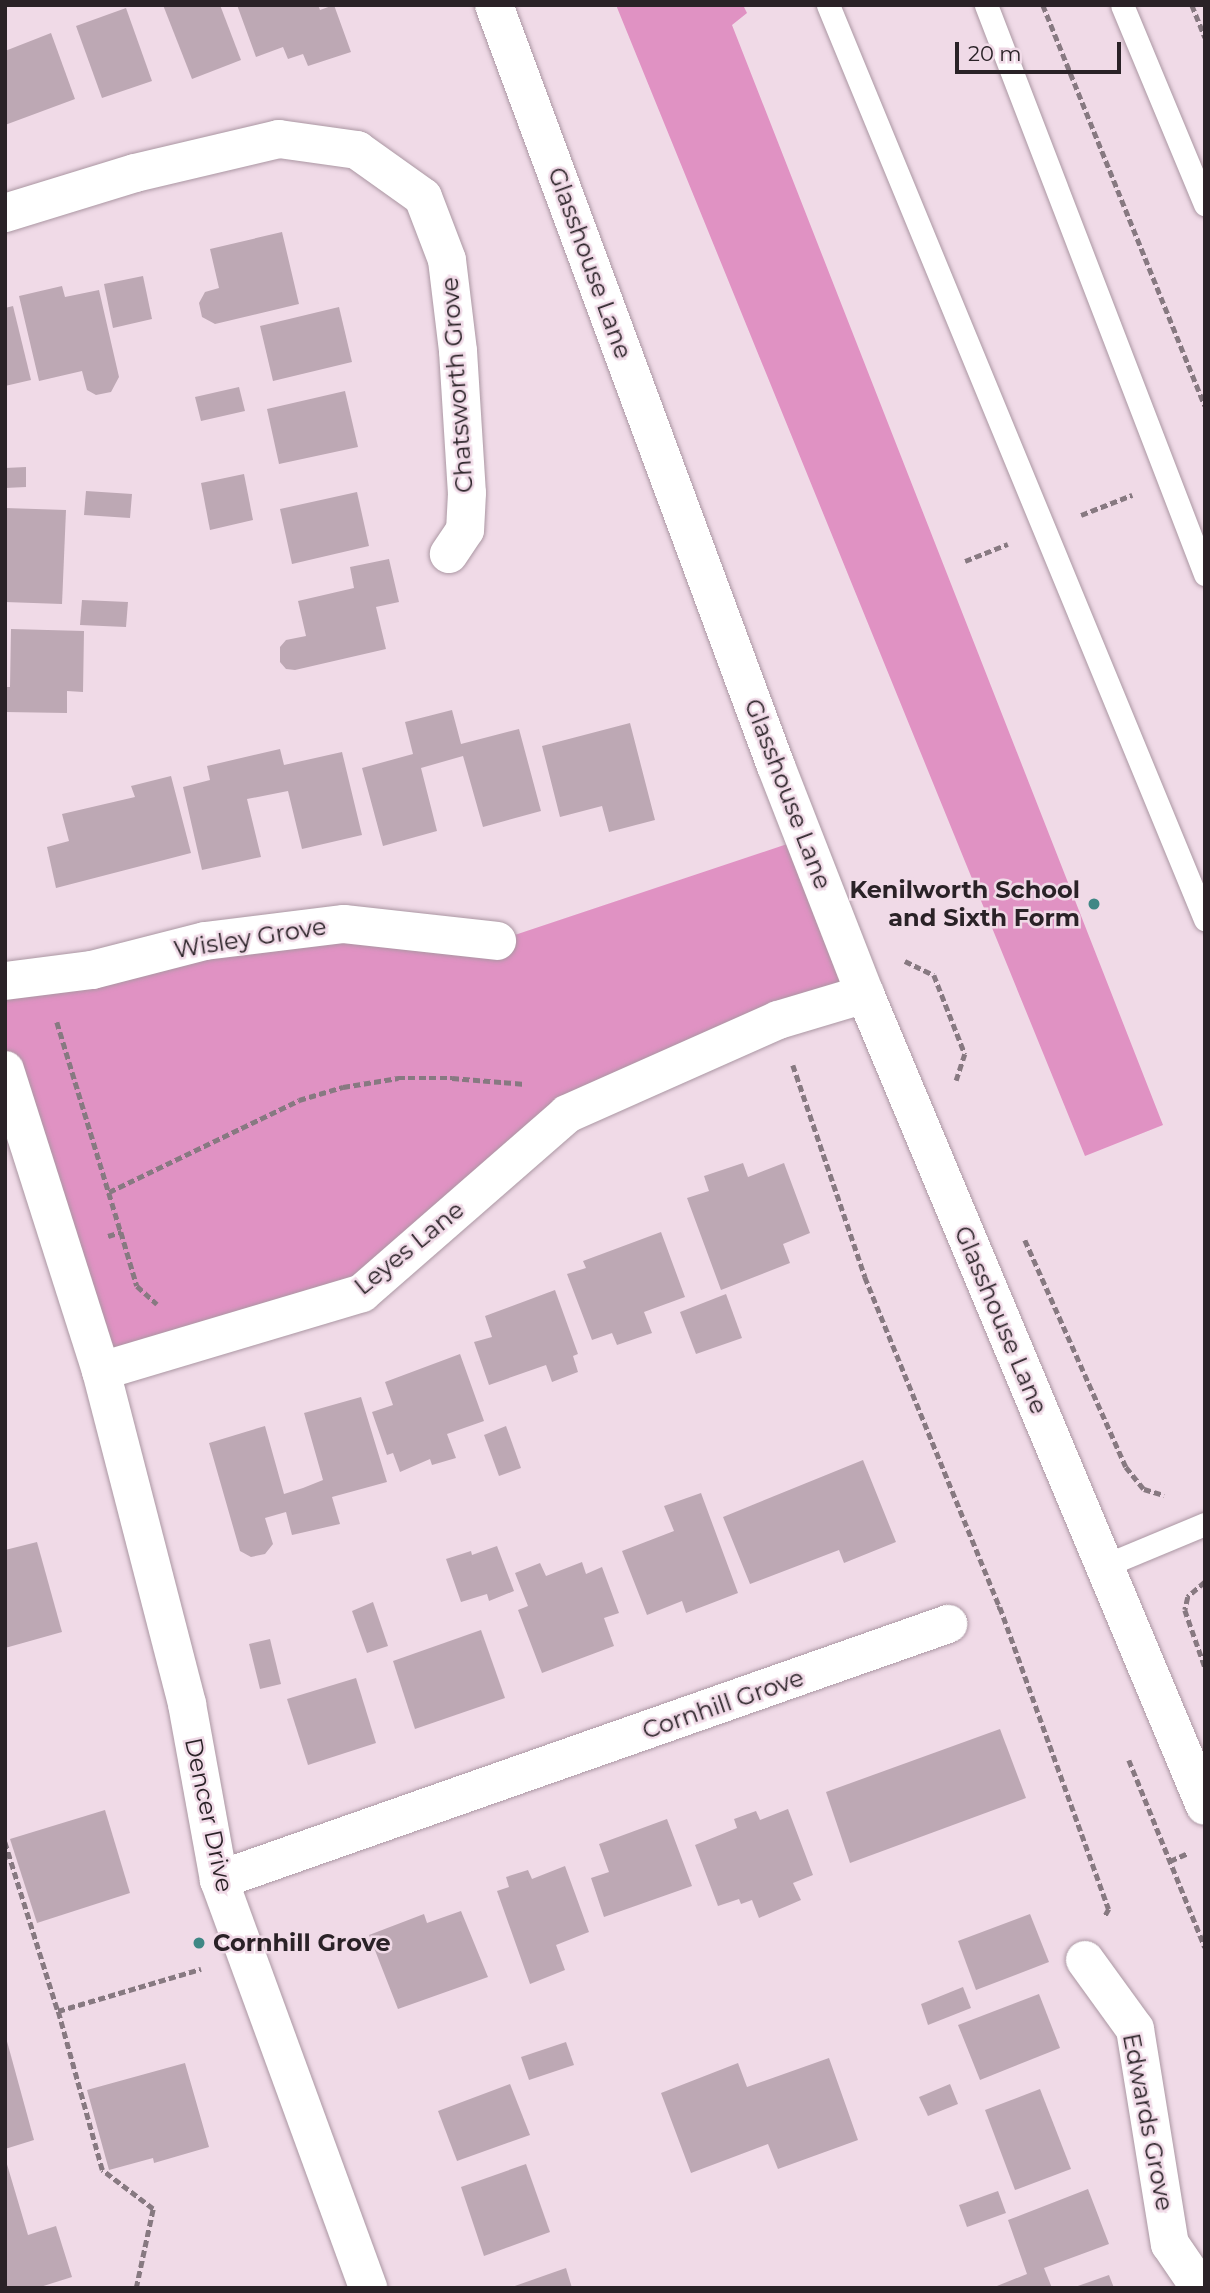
<!DOCTYPE html>
<style>
body{margin:0}
#map{position:relative;width:1210px;height:2293px;overflow:hidden;background:#f0dae7;font-family:Montserrat,sans-serif}
div>[style]{position:absolute}
[style*='--x']{left:calc(var(--x)*1px);top:calc(var(--y)*1px);width:calc(var(--w)*1px);rotate:calc(var(--a)*1deg)}
.green>*{inset:0;background:#e092c3}
.building>*{inset:0;background:#bda8b4}
.path>*{height:4.5px;margin-top:-2.25px;transform-origin:0;background:repeating-linear-gradient(90deg,#877981 0 7px,transparent 0 10.5px)}
.roads{filter:drop-shadow(0 0 2px #ab97a3) drop-shadow(0 0 2px #ab97a3)}
.lane>*{height:23px;margin:-11.5px;padding:0 11.5px;transform-origin:11.5px;border-radius:11.5px;background:#fff}
.street>*{height:38px;margin:-19px;padding:0 19px;transform-origin:19px;border-radius:19px;background:#fff}
.secondary>*{height:38px;margin:-19px;padding:0 19px;transform-origin:19px;border-radius:19px;background:#fff}
.dots>*{width:19px;height:19px;translate:-50% -50%;box-sizing:border-box;border:4px solid #f0dae7;border-radius:50%}
span{translate:-50% -50%;white-space:nowrap;text-align:center;line-height:1.15;-webkit-text-stroke:5px #f0dae7;paint-order:stroke}
.street-label{font-size:24px;color:#2a2227}
.poi-label{font-size:24px;color:#2a2227;font-weight:700}
.right{translate:-100% -50%;text-align:right}
.left{translate:0 -50%;text-align:left}
.frame{position:absolute;inset:0;border:7px solid #2a2227;pointer-events:none}
.scale{position:absolute;left:955px;top:42px;width:166px;height:32px;box-sizing:border-box;border:4px solid #2a2227;border-top:0;padding-left:9px;font-size:21px;line-height:24px;white-space:nowrap;color:#2a2227;-webkit-text-stroke:5px #f0dae7;paint-order:stroke}
</style>
<div id="map">
<div class="green">
<div style="clip-path:polygon(616px 5px,743px 5px,747px 13px,732px 25px,1163px 1125px,1085px 1156px)"></div>
<div style="clip-path:polygon(805px 838px,865px 994px,567px 1114px,362px 1293px,101px 1371px,5px 1070px,5px 981px,205px 941px,497px 941px)"></div>
</div>
<div class="building">
<div style="clip-path:polygon(163px 5px,220px 5px,241px 60px,192px 79px)"></div>
<div style="clip-path:polygon(237px 5px,318px 5px,320px 10px,334px 5px,351px 52px,308px 66px,303px 54px,288px 59px,283px 47px,256px 57px)"></div>
<div style="clip-path:polygon(126px 8px,152px 81px,102px 98px,76px 26px)"></div>
<div style="clip-path:polygon(51px 33px,75px 99px,5px 125px,5px 51px)"></div>
<div style="clip-path:polygon(282px 232px,299px 304px,215px 324px,202px 317px,199px 303px,205px 292px,219px 288px,210px 249px)"></div>
<div style="clip-path:polygon(143px 276px,152px 319px,113px 328px,104px 284px)"></div>
<div style="clip-path:polygon(62px 286px,65px 297px,99px 290px,119px 377px,111px 392px,96px 395px,87px 390px,82px 371px,39px 381px,19px 296px)"></div>
<div style="clip-path:polygon(13px 306px,31px 380px,5px 386px,5px 308px)"></div>
<div style="clip-path:polygon(339px 307px,352px 362px,273px 381px,260px 326px)"></div>
<div style="clip-path:polygon(239px 387px,245px 411px,201px 421px,195px 397px)"></div>
<div style="clip-path:polygon(345px 391px,358px 447px,279px 464px,267px 409px)"></div>
<div style="clip-path:polygon(26px 467px,26px 487px,5px 488px,5px 468px)"></div>
<div style="clip-path:polygon(244px 474px,253px 520px,210px 530px,201px 483px)"></div>
<div style="clip-path:polygon(86px 491px,132px 494px,130px 518px,84px 515px)"></div>
<div style="clip-path:polygon(357px 492px,369px 546px,292px 564px,280px 509px)"></div>
<div style="clip-path:polygon(5px 508px,66px 510px,62px 604px,5px 602px)"></div>
<div style="clip-path:polygon(389px 559px,399px 602px,376px 607px,386px 649px,295px 670px,286px 669px,280px 662px,280px 647px,286px 640px,306px 636px,298px 601px,354px 588px,350px 567px)"></div>
<div style="clip-path:polygon(82px 600px,128px 602px,126px 627px,80px 625px)"></div>
<div style="clip-path:polygon(11px 629px,84px 631px,83px 692px,67px 691px,67px 713px,5px 712px,5px 687px,10px 687px)"></div>
<div style="clip-path:polygon(452px 710px,461px 744px,519px 729px,541px 811px,483px 827px,463px 756px,421px 768px,437px 831px,383px 846px,362px 768px,413px 754px,405px 722px)"></div>
<div style="clip-path:polygon(630px 723px,655px 820px,609px 832px,602px 806px,560px 817px,542px 746px)"></div>
<div style="clip-path:polygon(280px 749px,284px 765px,342px 752px,362px 835px,302px 849px,288px 791px,247px 799px,261px 857px,202px 870px,183px 787px,210px 780px,207px 766px)"></div>
<div style="clip-path:polygon(171px 776px,191px 853px,56px 888px,47px 847px,69px 841px,62px 814px,135px 797px,131px 786px)"></div>
<div style="clip-path:polygon(743px 1163px,748px 1177px,784px 1163px,810px 1233px,783px 1244px,790px 1263px,721px 1290px,687px 1198px,709px 1191px,704px 1176px)"></div>
<div style="clip-path:polygon(661px 1232px,685px 1297px,644px 1312px,652px 1333px,617px 1345px,612px 1333px,592px 1340px,567px 1274px,586px 1268px,583px 1261px)"></div>
<div style="clip-path:polygon(555px 1290px,578px 1354px,573px 1356px,578px 1372px,552px 1382px,546px 1365px,489px 1385px,474px 1342px,492px 1337px,485px 1316px)"></div>
<div style="clip-path:polygon(726px 1294px,742px 1338px,696px 1354px,680px 1312px)"></div>
<div style="clip-path:polygon(460px 1354px,484px 1421px,447px 1434px,456px 1458px,432px 1465px,430px 1459px,400px 1472px,393px 1453px,387px 1455px,372px 1412px,393px 1405px,385px 1382px)"></div>
<div style="clip-path:polygon(361px 1397px,387px 1482px,332px 1497px,340px 1524px,292px 1535px,286px 1512px,265px 1518px,273px 1544px,265px 1554px,251px 1557px,240px 1551px,209px 1443px,265px 1426px,284px 1494px,303px 1488px,323px 1480px,304px 1413px)"></div>
<div style="clip-path:polygon(506px 1426px,521px 1468px,499px 1476px,484px 1435px)"></div>
<div style="clip-path:polygon(863px 1460px,896px 1542px,844px 1563px,839px 1550px,750px 1584px,723px 1517px)"></div>
<div style="clip-path:polygon(701px 1493px,738px 1593px,686px 1613px,682px 1601px,647px 1615px,622px 1551px,674px 1531px,664px 1506px)"></div>
<div style="clip-path:polygon(37px 1542px,62px 1632px,5px 1648px,5px 1550px)"></div>
<div style="clip-path:polygon(497px 1546px,514px 1591px,489px 1601px,487px 1594px,461px 1602px,446px 1559px,471px 1551px,472px 1555px)"></div>
<div style="clip-path:polygon(582px 1562px,586px 1574px,602px 1567px,619px 1613px,604px 1618px,614px 1646px,542px 1673px,518px 1610px,528px 1606px,515px 1573px,540px 1563px,546px 1576px)"></div>
<div style="clip-path:polygon(373px 1602px,388px 1646px,367px 1653px,352px 1611px)"></div>
<div style="clip-path:polygon(481px 1630px,505px 1698px,415px 1729px,393px 1661px)"></div>
<div style="clip-path:polygon(270px 1639px,281px 1684px,260px 1689px,249px 1644px)"></div>
<div style="clip-path:polygon(356px 1678px,376px 1743px,308px 1765px,287px 1699px)"></div>
<div style="clip-path:polygon(1000px 1729px,1026px 1798px,850px 1863px,826px 1792px)"></div>
<div style="clip-path:polygon(788px 1809px,813px 1875px,793px 1883px,801px 1900px,759px 1918px,752px 1900px,741px 1904px,739px 1899px,718px 1906px,695px 1845px,737px 1828px,734px 1819px,756px 1811px,760px 1820px)"></div>
<div style="clip-path:polygon(105px 1810px,130px 1893px,37px 1923px,10px 1839px)"></div>
<div style="clip-path:polygon(667px 1819px,692px 1886px,604px 1917px,591px 1878px,609px 1872px,599px 1844px)"></div>
<div style="clip-path:polygon(565px 1866px,589px 1932px,556px 1945px,565px 1970px,530px 1984px,497px 1891px,509px 1887px,506px 1877px,528px 1870px,532px 1879px)"></div>
<div style="clip-path:polygon(461px 1911px,488px 1977px,398px 2009px,369px 1935px,424px 1914px,427px 1923px)"></div>
<div style="clip-path:polygon(1030px 1914px,1049px 1962px,976px 1990px,958px 1941px)"></div>
<div style="clip-path:polygon(963px 1987px,971px 2008px,928px 2025px,921px 2004px)"></div>
<div style="clip-path:polygon(1039px 1994px,1060px 2048px,980px 2080px,958px 2025px)"></div>
<div style="clip-path:polygon(5px 2034px,34px 2140px,5px 2149px)"></div>
<div style="clip-path:polygon(566px 2042px,574px 2065px,529px 2080px,521px 2057px)"></div>
<div style="clip-path:polygon(829px 2058px,858px 2140px,778px 2169px,768px 2144px,691px 2173px,661px 2093px,738px 2063px,747px 2087px)"></div>
<div style="clip-path:polygon(185px 2063px,209px 2147px,154px 2163px,153px 2158px,109px 2170px,87px 2090px)"></div>
<div style="clip-path:polygon(510px 2084px,530px 2135px,457px 2161px,438px 2111px)"></div>
<div style="clip-path:polygon(950px 2084px,958px 2104px,928px 2116px,919px 2097px)"></div>
<div style="clip-path:polygon(1040px 2089px,1071px 2169px,1015px 2190px,985px 2110px)"></div>
<div style="clip-path:polygon(6px 2161px,28px 2235px,56px 2226px,72px 2277px,37px 2288px,5px 2288px)"></div>
<div style="clip-path:polygon(526px 2164px,550px 2232px,484px 2256px,461px 2187px)"></div>
<div style="clip-path:polygon(1088px 2189px,1109px 2244px,1044px 2268px,1052px 2288px,992px 2288px,1027px 2274px,1008px 2220px)"></div>
<div style="clip-path:polygon(998px 2191px,1006px 2213px,967px 2227px,959px 2205px)"></div>
<div style="clip-path:polygon(566px 2268px,572px 2288px,512px 2288px,512px 2287px)"></div>
<div style="clip-path:polygon(1109px 2275px,1114px 2288px,1075px 2288px,1075px 2287px)"></div>
</div>
<div class="path">
<div style="--x:1043;--y:5;--w:432;--a:68"></div>
<div style="--x:1192;--y:5;--w:35;--a:68"></div>
<div style="--x:1081;--y:515;--w:55;--a:-21.4"></div>
<div style="--x:965;--y:561;--w:46;--a:-21.6"></div>
<div style="--x:905;--y:961;--w:32;--a:26"></div>
<div style="--x:934;--y:975;--w:85;--a:68.6"></div>
<div style="--x:965;--y:1054;--w:28;--a:108"></div>
<div style="--x:57;--y:1022;--w:220;--a:73.1"></div>
<div style="--x:793;--y:1065;--w:224;--a:71.2"></div>
<div style="--x:865;--y:1277;--w:357;--a:67.8"></div>
<div style="--x:109;--y:1192;--w:211;--a:-25.8"></div>
<div style="--x:299;--y:1100;--w:46;--a:-16.5"></div>
<div style="--x:343;--y:1087;--w:56;--a:-9.3"></div>
<div style="--x:398;--y:1078;--w:54;--a:0"></div>
<div style="--x:452;--y:1078;--w:73;--a:4.7"></div>
<div style="--x:108;--y:1236;--w:14;--a:-17"></div>
<div style="--x:121;--y:1232;--w:56;--a:73.5"></div>
<div style="--x:137;--y:1286;--w:27;--a:42"></div>
<div style="--x:1025;--y:1240;--w:248;--a:66"></div>
<div style="--x:1126;--y:1467;--w:28;--a:51"></div>
<div style="--x:1144;--y:1489;--w:21;--a:17"></div>
<div style="--x:1205;--y:1582;--w:23;--a:139"></div>
<div style="--x:1188;--y:1597;--w:13;--a:103"></div>
<div style="--x:1185;--y:1610;--w:60;--a:70.7"></div>
<div style="--x:997;--y:1608;--w:3;--a:-18"></div>
<div style="--x:1000;--y:1607;--w:321;--a:70.2"></div>
<div style="--x:1109;--y:1909;--w:10;--a:119"></div>
<div style="--x:1129;--y:1760;--w:202;--a:67.9"></div>
<div style="--x:5;--y:1842;--w:177;--a:72.6"></div>
<div style="--x:1170;--y:1861;--w:20;--a:-24"></div>
<div style="--x:136;--y:2288;--w:81;--a:-77.9"></div>
<div style="--x:153;--y:2209;--w:64;--a:-142.6"></div>
<div style="--x:102;--y:2170;--w:165;--a:-105.5"></div>
<div style="--x:58;--y:2011;--w:149;--a:-16.4"></div>
</div>
<div class="roads">
<div class="lane">
<div style="--x:828;--y:5;--w:989;--a:67.59"></div>
<div style="--x:986;--y:5;--w:610;--a:68.95"></div>
<div style="--x:1122;--y:5;--w:216;--a:67.4"></div>
<div style="--x:1104;--y:1566;--w:109;--a:-22.6"></div>
</div>
<div class="street">
<div style="--x:5;--y:213;--w:136;--a:-17.1"></div>
<div style="--x:135;--y:173;--w:148;--a:-13.3"></div>
<div style="--x:279;--y:139;--w:79;--a:8"></div>
<div style="--x:357;--y:150;--w:81;--a:35.5"></div>
<div style="--x:423;--y:197;--w:67;--a:69.1"></div>
<div style="--x:447;--y:260;--w:92;--a:83.1"></div>
<div style="--x:458;--y:351;--w:142;--a:86.4"></div>
<div style="--x:467;--y:493;--w:37;--a:93"></div>
<div style="--x:465;--y:530;--w:29;--a:124"></div>
<div style="--x:5;--y:981;--w:88;--a:-7.2"></div>
<div style="--x:92;--y:970;--w:117;--a:-14.4"></div>
<div style="--x:205;--y:941;--w:140;--a:-7"></div>
<div style="--x:344;--y:924;--w:154;--a:6.3"></div>
<div style="--x:5;--y:1070;--w:316;--a:72.3"></div>
<div style="--x:101;--y:1371;--w:344;--a:75.5"></div>
<div style="--x:187;--y:1704;--w:179;--a:79.7"></div>
<div style="--x:219;--y:1880;--w:434;--a:69.9"></div>
<div style="--x:101;--y:1371;--w:272;--a:-16.6"></div>
<div style="--x:362;--y:1293;--w:272;--a:-41.1"></div>
<div style="--x:567;--y:1114;--w:231;--a:-24"></div>
<div style="--x:778;--y:1020;--w:91;--a:-16.6"></div>
<div style="--x:219;--y:1880;--w:773;--a:-19.35"></div>
<div style="--x:1085;--y:1960;--w:85;--a:54.1"></div>
<div style="--x:1135;--y:2029;--w:218;--a:80.8"></div>
<div style="--x:1170;--y:2244;--w:53;--a:55.7"></div>
</div>
<div class="secondary">
<div style="--x:494;--y:5;--w:812;--a:69.67"></div>
<div style="--x:776;--y:766;--w:245;--a:68.7"></div>
<div style="--x:865;--y:994;--w:880;--a:67.28"></div>
</div>
</div>
<div class="dots">
<div style="left:1094px;top:904px;background:#3f8785"></div>
<div style="left:199px;top:1943px;background:#3f8785"></div>
</div>
<div class="street-label">
<span style="left:590px;top:263px;rotate:70deg">Glasshouse Lane</span>
<span style="left:457px;top:385px;rotate:-94deg">Chatsworth Grove</span>
<span style="left:788px;top:794px;rotate:69deg">Glasshouse Lane</span>
<span style="left:250px;top:938px;rotate:-9deg">Wisley Grove</span>
<span style="left:409px;top:1248px;rotate:-39deg">Leyes Lane</span>
<span style="left:1001px;top:1320px;rotate:67deg">Glasshouse Lane</span>
<span style="left:723px;top:1704px;rotate:-19deg">Cornhill Grove</span>
<span style="left:209px;top:1815px;rotate:78deg">Dencer Drive</span>
<span style="left:1148px;top:2122px;rotate:79deg">Edwards Grove</span>
</div>
<div class="poi-label">
<span class="right" style="left:1080px;top:904px">Kenilworth School<br>and Sixth Form</span>
<span class="left" style="left:213px;top:1943px">Cornhill Grove</span>
</div>
<div class="frame"></div>
<div class="scale">20 m</div>
</div>
